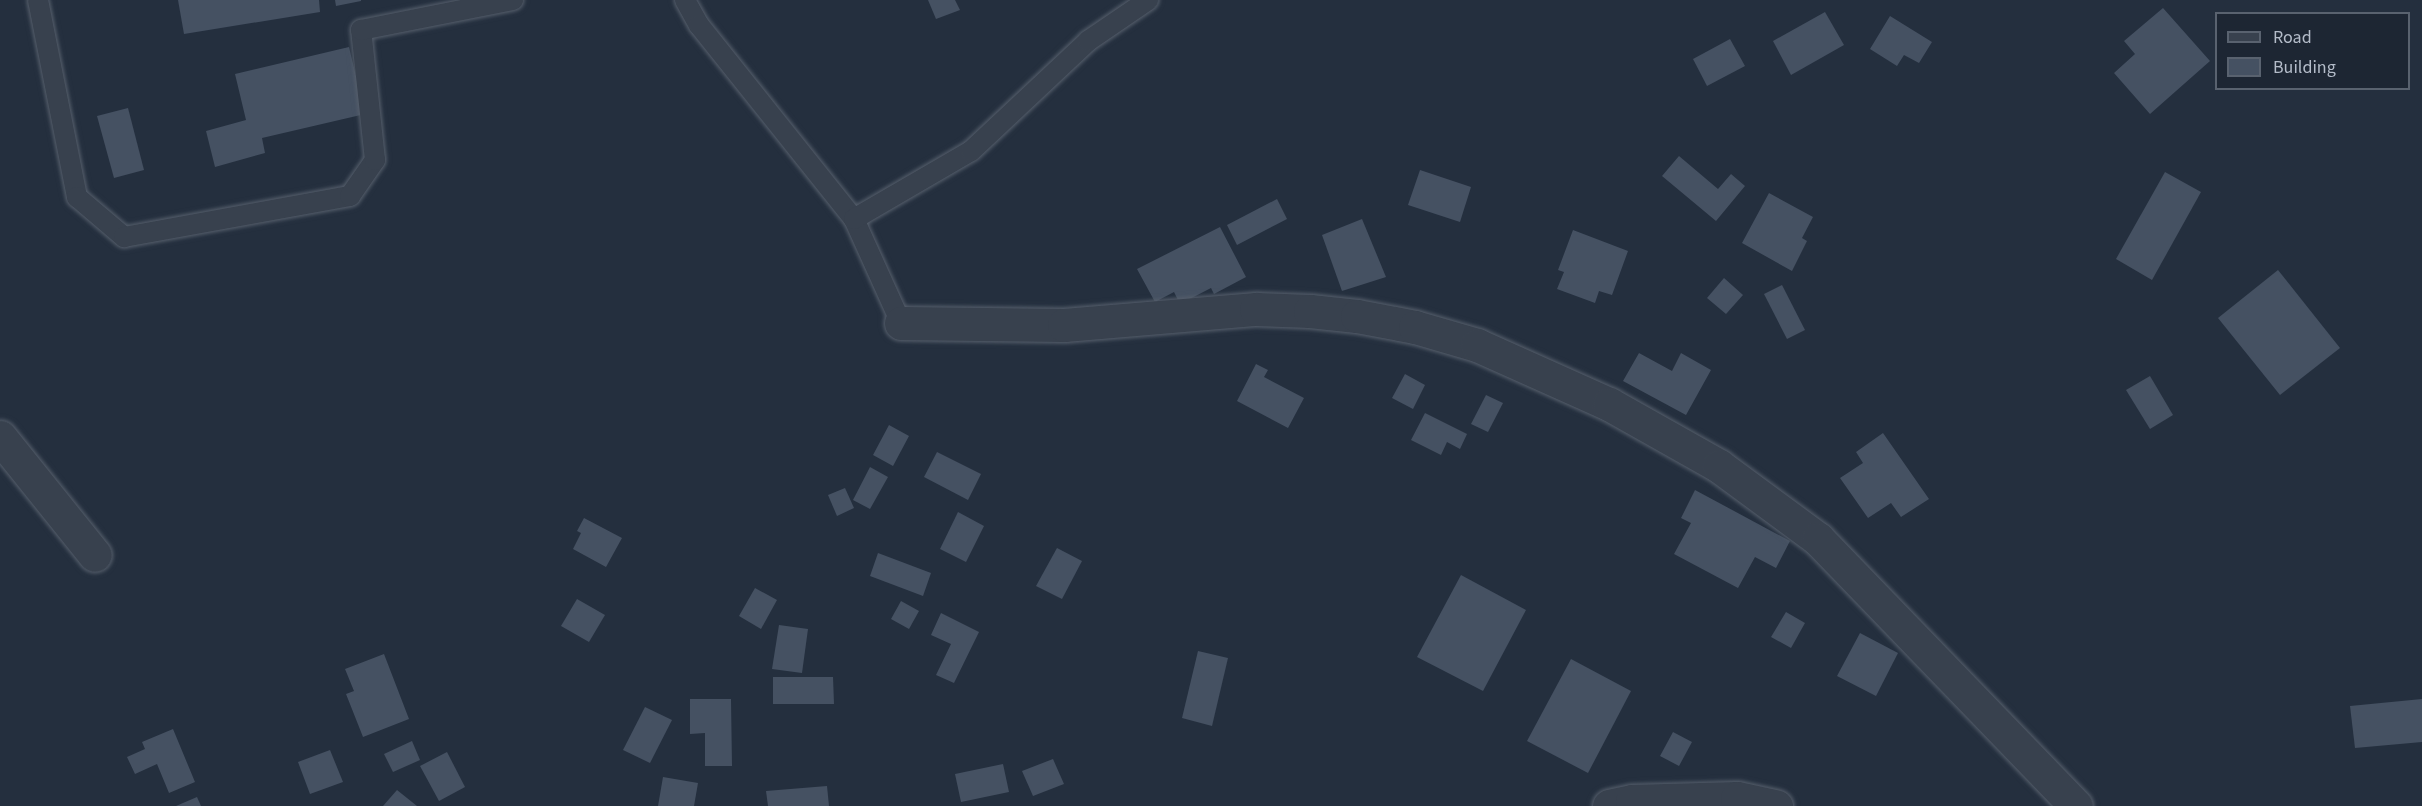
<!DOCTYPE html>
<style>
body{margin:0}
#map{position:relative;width:2422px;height:806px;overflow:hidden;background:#242f3e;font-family:"Source Sans 3",sans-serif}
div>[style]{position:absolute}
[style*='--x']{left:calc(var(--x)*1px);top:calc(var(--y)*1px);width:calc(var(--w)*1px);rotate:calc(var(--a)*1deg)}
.building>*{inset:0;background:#455162}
.roads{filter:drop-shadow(0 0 2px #565f6c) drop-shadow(0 0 2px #565f6c)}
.lane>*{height:20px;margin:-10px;padding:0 10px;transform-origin:10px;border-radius:10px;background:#38414e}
.street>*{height:33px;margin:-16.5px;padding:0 16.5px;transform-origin:16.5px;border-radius:16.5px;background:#38414e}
span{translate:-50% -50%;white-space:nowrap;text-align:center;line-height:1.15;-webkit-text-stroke:4.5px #1d2633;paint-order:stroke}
.legend{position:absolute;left:2215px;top:12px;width:195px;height:78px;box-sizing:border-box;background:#1d2633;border:2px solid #59626f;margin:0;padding:8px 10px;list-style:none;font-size:18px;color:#b4bcc9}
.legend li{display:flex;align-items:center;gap:12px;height:30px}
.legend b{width:30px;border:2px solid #59626f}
</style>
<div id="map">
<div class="building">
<div style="clip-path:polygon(178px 0,319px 0,320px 12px,184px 34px)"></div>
<div style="clip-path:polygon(335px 0,361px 0,361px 1px,336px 6px)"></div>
<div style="clip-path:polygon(928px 0,955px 0,960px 10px,936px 19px)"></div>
<div style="clip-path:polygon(2163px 8px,2210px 61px,2150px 114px,2114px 73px,2135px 54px,2124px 41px)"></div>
<div style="clip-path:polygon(1825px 12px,1844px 45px,1791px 75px,1773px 41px)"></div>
<div style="clip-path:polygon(1890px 16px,1932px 42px,1919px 63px,1904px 55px,1897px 66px,1870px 49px)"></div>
<div style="clip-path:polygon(1730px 39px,1745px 66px,1707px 86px,1693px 59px)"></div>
<div style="clip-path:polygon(349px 47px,365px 114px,262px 138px,265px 153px,215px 167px,206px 131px,246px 120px,235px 74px)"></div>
<div style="clip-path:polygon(128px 108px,144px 170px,114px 178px,97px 116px)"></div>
<div style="clip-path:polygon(1679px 156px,1718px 189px,1731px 174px,1745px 186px,1716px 221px,1662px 176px)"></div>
<div style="clip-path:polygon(1420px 170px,1471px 187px,1460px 222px,1408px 205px)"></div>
<div style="clip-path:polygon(2165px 172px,2201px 192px,2152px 280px,2116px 259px)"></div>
<div style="clip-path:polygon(1769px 193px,1813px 217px,1802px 238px,1807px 241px,1792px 271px,1742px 243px)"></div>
<div style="clip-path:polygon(1277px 199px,1287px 219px,1237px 245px,1227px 225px)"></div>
<div style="clip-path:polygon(1362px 219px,1386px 277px,1342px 291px,1322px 235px)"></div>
<div style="clip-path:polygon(1220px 227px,1246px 277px,1214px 294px,1211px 288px,1180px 304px,1174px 292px,1155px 302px,1137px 269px)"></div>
<div style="clip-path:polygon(1573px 230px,1628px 251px,1612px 295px,1599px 291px,1595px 303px,1557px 289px,1564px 272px,1558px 270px)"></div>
<div style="clip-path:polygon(2278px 270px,2340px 348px,2280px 395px,2218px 318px)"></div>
<div style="clip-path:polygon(1724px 278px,1743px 295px,1726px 314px,1707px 298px)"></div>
<div style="clip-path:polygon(1782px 285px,1805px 330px,1787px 339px,1764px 294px)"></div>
<div style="clip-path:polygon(1639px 353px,1672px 371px,1681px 353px,1711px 370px,1686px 415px,1623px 381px)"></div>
<div style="clip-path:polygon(1256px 364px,1268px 370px,1264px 377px,1304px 398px,1288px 428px,1237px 401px)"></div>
<div style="clip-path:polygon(1405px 374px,1425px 385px,1413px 409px,1392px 398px)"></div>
<div style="clip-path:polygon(2150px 376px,2173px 415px,2150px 429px,2126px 390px)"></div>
<div style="clip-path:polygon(1486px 395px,1503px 403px,1488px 432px,1471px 424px)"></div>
<div style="clip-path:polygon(1425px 413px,1467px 434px,1460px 449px,1447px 442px,1441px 455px,1411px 440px)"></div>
<div style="clip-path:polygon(889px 425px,909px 436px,893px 466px,873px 455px)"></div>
<div style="clip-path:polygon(1883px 433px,1929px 499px,1901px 517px,1891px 503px,1868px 518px,1840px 478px,1863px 463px,1856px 452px)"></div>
<div style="clip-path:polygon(937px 452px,981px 474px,968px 500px,924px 477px)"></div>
<div style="clip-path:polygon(870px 467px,888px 477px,870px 509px,853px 500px)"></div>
<div style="clip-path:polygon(845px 488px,854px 508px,837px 516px,828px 495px)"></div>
<div style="clip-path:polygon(1695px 490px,1790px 541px,1776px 568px,1755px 557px,1738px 588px,1674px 554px,1691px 523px,1681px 518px)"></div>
<div style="clip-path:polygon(958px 512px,984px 526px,966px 562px,940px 549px)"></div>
<div style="clip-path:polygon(584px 518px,622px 538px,606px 567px,573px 549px,581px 533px,577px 531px)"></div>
<div style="clip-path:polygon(1057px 548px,1082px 561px,1062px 599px,1036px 586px)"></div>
<div style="clip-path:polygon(878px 553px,931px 573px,923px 596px,870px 576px)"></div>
<div style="clip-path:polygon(1461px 575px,1526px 610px,1483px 691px,1417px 657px)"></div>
<div style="clip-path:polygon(755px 588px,777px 600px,761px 629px,739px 616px)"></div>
<div style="clip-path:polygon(577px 599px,605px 615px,589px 642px,561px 626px)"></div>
<div style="clip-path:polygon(901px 601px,919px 611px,909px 629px,891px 619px)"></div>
<div style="clip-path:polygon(1786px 612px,1805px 623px,1791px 648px,1771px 637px)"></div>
<div style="clip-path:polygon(941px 613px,979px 632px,954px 683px,936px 675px,951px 644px,931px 635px)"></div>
<div style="clip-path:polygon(779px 625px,808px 629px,802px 673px,772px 669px)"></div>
<div style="clip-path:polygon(1860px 633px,1898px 653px,1876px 696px,1837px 676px)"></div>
<div style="clip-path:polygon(1198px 651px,1228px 658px,1212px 726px,1182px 718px)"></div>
<div style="clip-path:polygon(384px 654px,409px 719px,363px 737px,346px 694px,354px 691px,345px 669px)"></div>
<div style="clip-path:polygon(1571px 659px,1631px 691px,1588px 773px,1527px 741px)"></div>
<div style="clip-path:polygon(773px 677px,833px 677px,834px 704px,773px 704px)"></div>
<div style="clip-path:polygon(690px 699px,731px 699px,732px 766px,705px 766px,705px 733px,690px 734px)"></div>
<div style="clip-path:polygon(2422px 699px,2422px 742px,2355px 748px,2350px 706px)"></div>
<div style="clip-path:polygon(645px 707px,672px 720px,650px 763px,623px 750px)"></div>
<div style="clip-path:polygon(173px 729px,195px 782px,169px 793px,157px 764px,135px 774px,127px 757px,145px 749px,142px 742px)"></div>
<div style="clip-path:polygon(1673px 732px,1692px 742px,1679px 766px,1660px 756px)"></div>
<div style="clip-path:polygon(412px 741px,420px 760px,393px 772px,384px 754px)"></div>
<div style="clip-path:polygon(330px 750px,343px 782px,310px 794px,298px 762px)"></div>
<div style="clip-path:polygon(447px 752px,465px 787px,439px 801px,420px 766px)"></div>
<div style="clip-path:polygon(1053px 759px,1064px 784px,1033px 796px,1022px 771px)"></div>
<div style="clip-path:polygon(1003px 764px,1009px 792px,961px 802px,955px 774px)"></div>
<div style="clip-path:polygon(663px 777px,698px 783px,694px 806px,658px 806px)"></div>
<div style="clip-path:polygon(827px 786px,829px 806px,768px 806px,766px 791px)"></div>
<div style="clip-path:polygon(397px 790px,417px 806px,383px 806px)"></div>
<div style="clip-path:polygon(197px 797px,201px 806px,176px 806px)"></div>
</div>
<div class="roads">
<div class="lane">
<div style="--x:38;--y:0;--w:201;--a:78.8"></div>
<div style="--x:77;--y:197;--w:62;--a:40.4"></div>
<div style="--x:124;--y:237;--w:230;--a:-10.3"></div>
<div style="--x:350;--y:196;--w:44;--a:-55.2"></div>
<div style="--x:375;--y:160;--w:131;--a:-96.1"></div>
<div style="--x:361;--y:30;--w:155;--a:-11.2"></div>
<div style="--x:685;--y:0;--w:29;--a:61"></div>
<div style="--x:699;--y:25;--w:248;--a:51.4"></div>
<div style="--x:854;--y:219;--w:114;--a:65.7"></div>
<div style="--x:854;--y:219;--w:135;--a:-30.2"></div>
<div style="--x:971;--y:151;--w:161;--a:-43.2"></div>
<div style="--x:1088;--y:41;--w:73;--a:-34.3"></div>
</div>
<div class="street">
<div style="--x:901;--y:323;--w:163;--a:0.7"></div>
<div style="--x:1064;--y:325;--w:193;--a:-4.8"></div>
<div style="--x:1256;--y:309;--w:54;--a:2.1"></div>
<div style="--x:1310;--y:311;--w:47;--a:6.1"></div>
<div style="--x:1357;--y:316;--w:59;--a:10.7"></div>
<div style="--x:1415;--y:327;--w:65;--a:16.2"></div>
<div style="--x:1477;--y:345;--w:145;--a:24.1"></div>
<div style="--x:1609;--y:404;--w:126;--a:29.4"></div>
<div style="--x:1719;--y:466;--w:123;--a:36.4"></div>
<div style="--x:1818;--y:539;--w:371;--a:46"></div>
<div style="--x:0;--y:437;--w:151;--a:51.2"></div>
<div style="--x:1609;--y:806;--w:24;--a:-12"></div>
<div style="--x:1632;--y:801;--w:105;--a:-1.6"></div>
<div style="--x:1737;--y:798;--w:40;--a:12"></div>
</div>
</div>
<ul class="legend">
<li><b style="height:8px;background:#38414e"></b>Road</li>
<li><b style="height:16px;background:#455162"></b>Building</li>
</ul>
</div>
